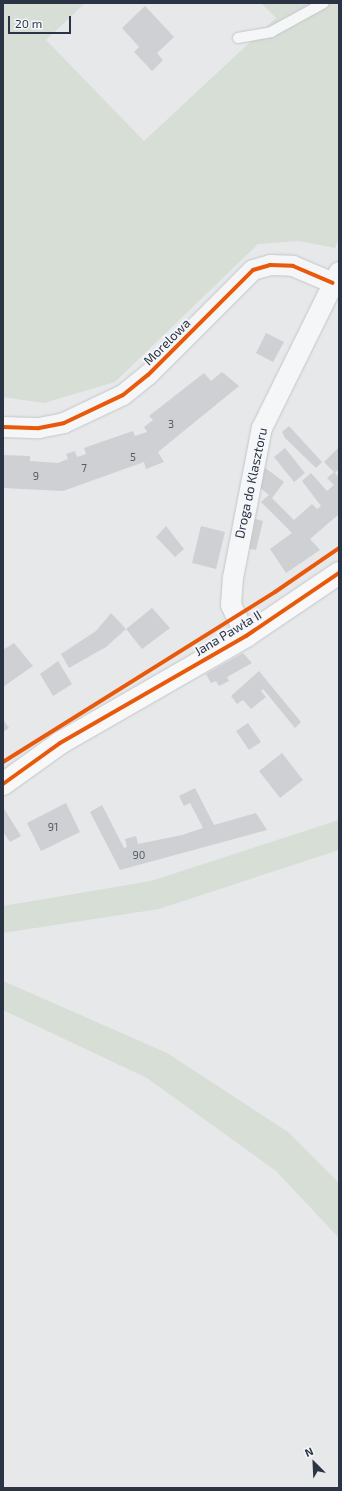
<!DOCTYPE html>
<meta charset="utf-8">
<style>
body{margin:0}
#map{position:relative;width:342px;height:1491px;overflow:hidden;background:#e6e8ea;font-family:"Exo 2",sans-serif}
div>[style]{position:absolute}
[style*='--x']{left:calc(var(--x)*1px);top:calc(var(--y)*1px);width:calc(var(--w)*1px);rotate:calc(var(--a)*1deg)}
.green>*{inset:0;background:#d6ded6}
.building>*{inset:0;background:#ced0d3}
.roads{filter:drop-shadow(0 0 1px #c4c6c8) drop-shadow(0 0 1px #c4c6c8)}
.lane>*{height:10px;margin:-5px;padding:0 5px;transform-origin:5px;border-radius:5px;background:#f5f6f7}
.street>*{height:20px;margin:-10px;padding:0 10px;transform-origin:10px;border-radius:10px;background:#f5f6f7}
.secondary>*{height:22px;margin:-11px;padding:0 11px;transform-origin:11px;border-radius:11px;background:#f8f8f8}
.cycleway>*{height:4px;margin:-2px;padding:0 2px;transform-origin:2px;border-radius:2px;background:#e8590c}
span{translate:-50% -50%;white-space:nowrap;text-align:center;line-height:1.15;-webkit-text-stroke:4px #f4f6f9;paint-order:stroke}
.number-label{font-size:11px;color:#545c69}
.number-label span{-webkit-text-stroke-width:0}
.street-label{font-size:13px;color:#2b3445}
.frame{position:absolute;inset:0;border:4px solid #2b3445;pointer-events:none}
.north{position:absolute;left:294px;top:1443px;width:40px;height:40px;-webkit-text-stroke:3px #f4f6f9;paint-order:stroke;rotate:336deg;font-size:11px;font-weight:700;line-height:16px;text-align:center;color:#2b3445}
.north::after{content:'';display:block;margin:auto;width:14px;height:18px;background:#2b3445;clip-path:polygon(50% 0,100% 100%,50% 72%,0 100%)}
.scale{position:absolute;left:8px;top:16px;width:63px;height:18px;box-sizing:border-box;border:2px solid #2b3445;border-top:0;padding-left:5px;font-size:12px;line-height:14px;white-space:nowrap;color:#2b3445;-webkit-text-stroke:3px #f4f6f9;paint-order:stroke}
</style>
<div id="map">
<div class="green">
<div style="clip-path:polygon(3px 3px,85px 3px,46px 40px,144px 141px,276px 18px,261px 3px,339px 3px,339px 238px,335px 248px,299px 241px,258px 244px,115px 382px,44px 403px,3px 397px)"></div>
<div style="clip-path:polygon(339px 820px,339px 850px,159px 909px,3px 933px,3px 906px,151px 881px)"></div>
<div style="clip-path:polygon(3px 981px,167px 1053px,288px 1132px,339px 1183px,339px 1238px,276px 1171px,147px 1078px,3px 1010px)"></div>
</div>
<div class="building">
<div style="clip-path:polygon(145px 6px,174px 37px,157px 53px,163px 60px,152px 71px,134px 52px,139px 47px,122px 28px)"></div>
<div style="clip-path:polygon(266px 333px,284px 342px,273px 362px,256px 353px)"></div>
<div style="clip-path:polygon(222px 372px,239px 386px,158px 452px,164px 462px,146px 469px,144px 462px,63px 491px,3px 488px,3px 455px,30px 456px,30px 461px,58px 463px,68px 459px,66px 454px,75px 451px,77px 457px,86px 454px,84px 448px,101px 442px,133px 431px,135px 436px,147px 432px,144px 427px,153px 420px,149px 416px,204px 373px,211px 381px)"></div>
<div style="clip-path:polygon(289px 426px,322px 462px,316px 468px,285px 438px,282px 432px)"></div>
<div style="clip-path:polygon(339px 447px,339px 469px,335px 473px,339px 477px,339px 514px,310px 539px,320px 550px,286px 573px,270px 549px,292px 533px,261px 502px,269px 495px,258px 486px,264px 467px,284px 482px,272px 498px,294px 520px,312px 504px,317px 509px,321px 506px,302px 481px,311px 473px,327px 491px,334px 485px,327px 478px,334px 472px,324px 462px)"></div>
<div style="clip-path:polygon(285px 448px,305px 473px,294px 482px,274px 457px)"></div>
<div style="clip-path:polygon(252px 518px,263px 521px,256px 550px,245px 548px)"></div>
<div style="clip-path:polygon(166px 526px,184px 549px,175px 557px,156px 537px)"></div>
<div style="clip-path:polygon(201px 526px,225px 532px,216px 569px,192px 563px)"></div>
<div style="clip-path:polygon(152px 608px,170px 628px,142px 649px,126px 629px)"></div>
<div style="clip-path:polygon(111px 613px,126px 629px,106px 647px,69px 668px,61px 654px,96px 631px)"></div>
<div style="clip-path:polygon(14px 643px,33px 666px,3px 687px,3px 650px)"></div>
<div style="clip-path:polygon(243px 653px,252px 663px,227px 677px,229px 681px,219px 686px,216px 681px,211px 683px,206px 674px)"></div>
<div style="clip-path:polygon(58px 661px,72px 684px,53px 696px,40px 674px)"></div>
<div style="clip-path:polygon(259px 671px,301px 722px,295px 728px,263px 689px,261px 691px,266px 697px,251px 709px,243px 700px,237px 704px,231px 696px)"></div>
<div style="clip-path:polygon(3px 719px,9px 728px,3px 732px)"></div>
<div style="clip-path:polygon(248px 723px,261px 742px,249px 750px,236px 731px)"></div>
<div style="clip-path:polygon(282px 753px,303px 780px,280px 798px,259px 771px)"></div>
<div style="clip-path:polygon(195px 788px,214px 825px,256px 813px,267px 830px,120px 870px,90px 812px,102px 805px,124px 848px,127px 847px,125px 839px,136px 836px,138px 844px,182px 835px,203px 828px,190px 803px,184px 806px,179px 796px)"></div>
<div style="clip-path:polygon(66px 803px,80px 832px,41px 851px,27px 823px)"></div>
<div style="clip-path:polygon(3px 807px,21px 836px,10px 842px,3px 832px)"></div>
</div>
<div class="roads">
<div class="lane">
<div style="--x:238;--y:38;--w:34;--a:-10"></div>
<div style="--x:271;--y:32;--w:60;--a:-28.7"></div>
</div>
<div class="street">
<div style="--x:3;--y:427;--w:36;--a:2"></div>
<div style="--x:39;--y:428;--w:25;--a:-11"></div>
<div style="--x:64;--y:423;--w:65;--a:-25.4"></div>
<div style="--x:123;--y:395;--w:32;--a:-39"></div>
<div style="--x:148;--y:375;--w:148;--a:-45"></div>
<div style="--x:253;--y:270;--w:18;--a:-16"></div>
<div style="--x:270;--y:265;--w:23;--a:2"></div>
<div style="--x:293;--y:266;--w:43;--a:23"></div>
<div style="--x:246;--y:636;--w:34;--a:-116"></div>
<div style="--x:231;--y:605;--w:27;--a:-86"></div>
<div style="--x:233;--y:578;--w:153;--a:-79.1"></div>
<div style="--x:262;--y:428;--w:174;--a:-63.7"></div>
</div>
<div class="secondary">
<div style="--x:3;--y:784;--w:70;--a:-35.7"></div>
<div style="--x:60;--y:743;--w:215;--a:-29.9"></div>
<div style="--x:246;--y:636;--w:112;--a:-34.1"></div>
</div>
</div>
<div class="cycleway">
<div style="--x:3;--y:427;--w:36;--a:2"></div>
<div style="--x:39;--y:428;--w:25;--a:-11"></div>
<div style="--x:64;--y:423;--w:65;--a:-25.4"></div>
<div style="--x:123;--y:395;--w:32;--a:-39"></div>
<div style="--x:148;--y:375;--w:148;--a:-45"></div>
<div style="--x:253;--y:270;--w:18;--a:-16"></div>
<div style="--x:270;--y:265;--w:23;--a:2"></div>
<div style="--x:293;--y:266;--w:43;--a:23"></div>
<div style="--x:3;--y:762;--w:321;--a:-32"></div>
<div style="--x:275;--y:592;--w:78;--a:-34.5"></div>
<div style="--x:3;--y:784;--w:70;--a:-35.7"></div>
<div style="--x:60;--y:743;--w:215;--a:-29.9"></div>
<div style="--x:246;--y:636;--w:112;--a:-34.1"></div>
</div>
<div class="number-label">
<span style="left:171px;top:424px">3</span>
<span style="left:133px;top:457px">5</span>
<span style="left:84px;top:468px">7</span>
<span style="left:36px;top:476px">9</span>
<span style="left:53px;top:827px">91</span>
<span style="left:139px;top:855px">90</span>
</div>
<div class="street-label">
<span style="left:167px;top:342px;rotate:-45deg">Morelowa</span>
<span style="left:251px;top:483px;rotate:-78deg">Droga do Klasztoru</span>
<span style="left:228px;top:633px;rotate:-31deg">Jana Pawła II</span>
</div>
<div class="frame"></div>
<div class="north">N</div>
<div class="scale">20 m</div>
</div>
